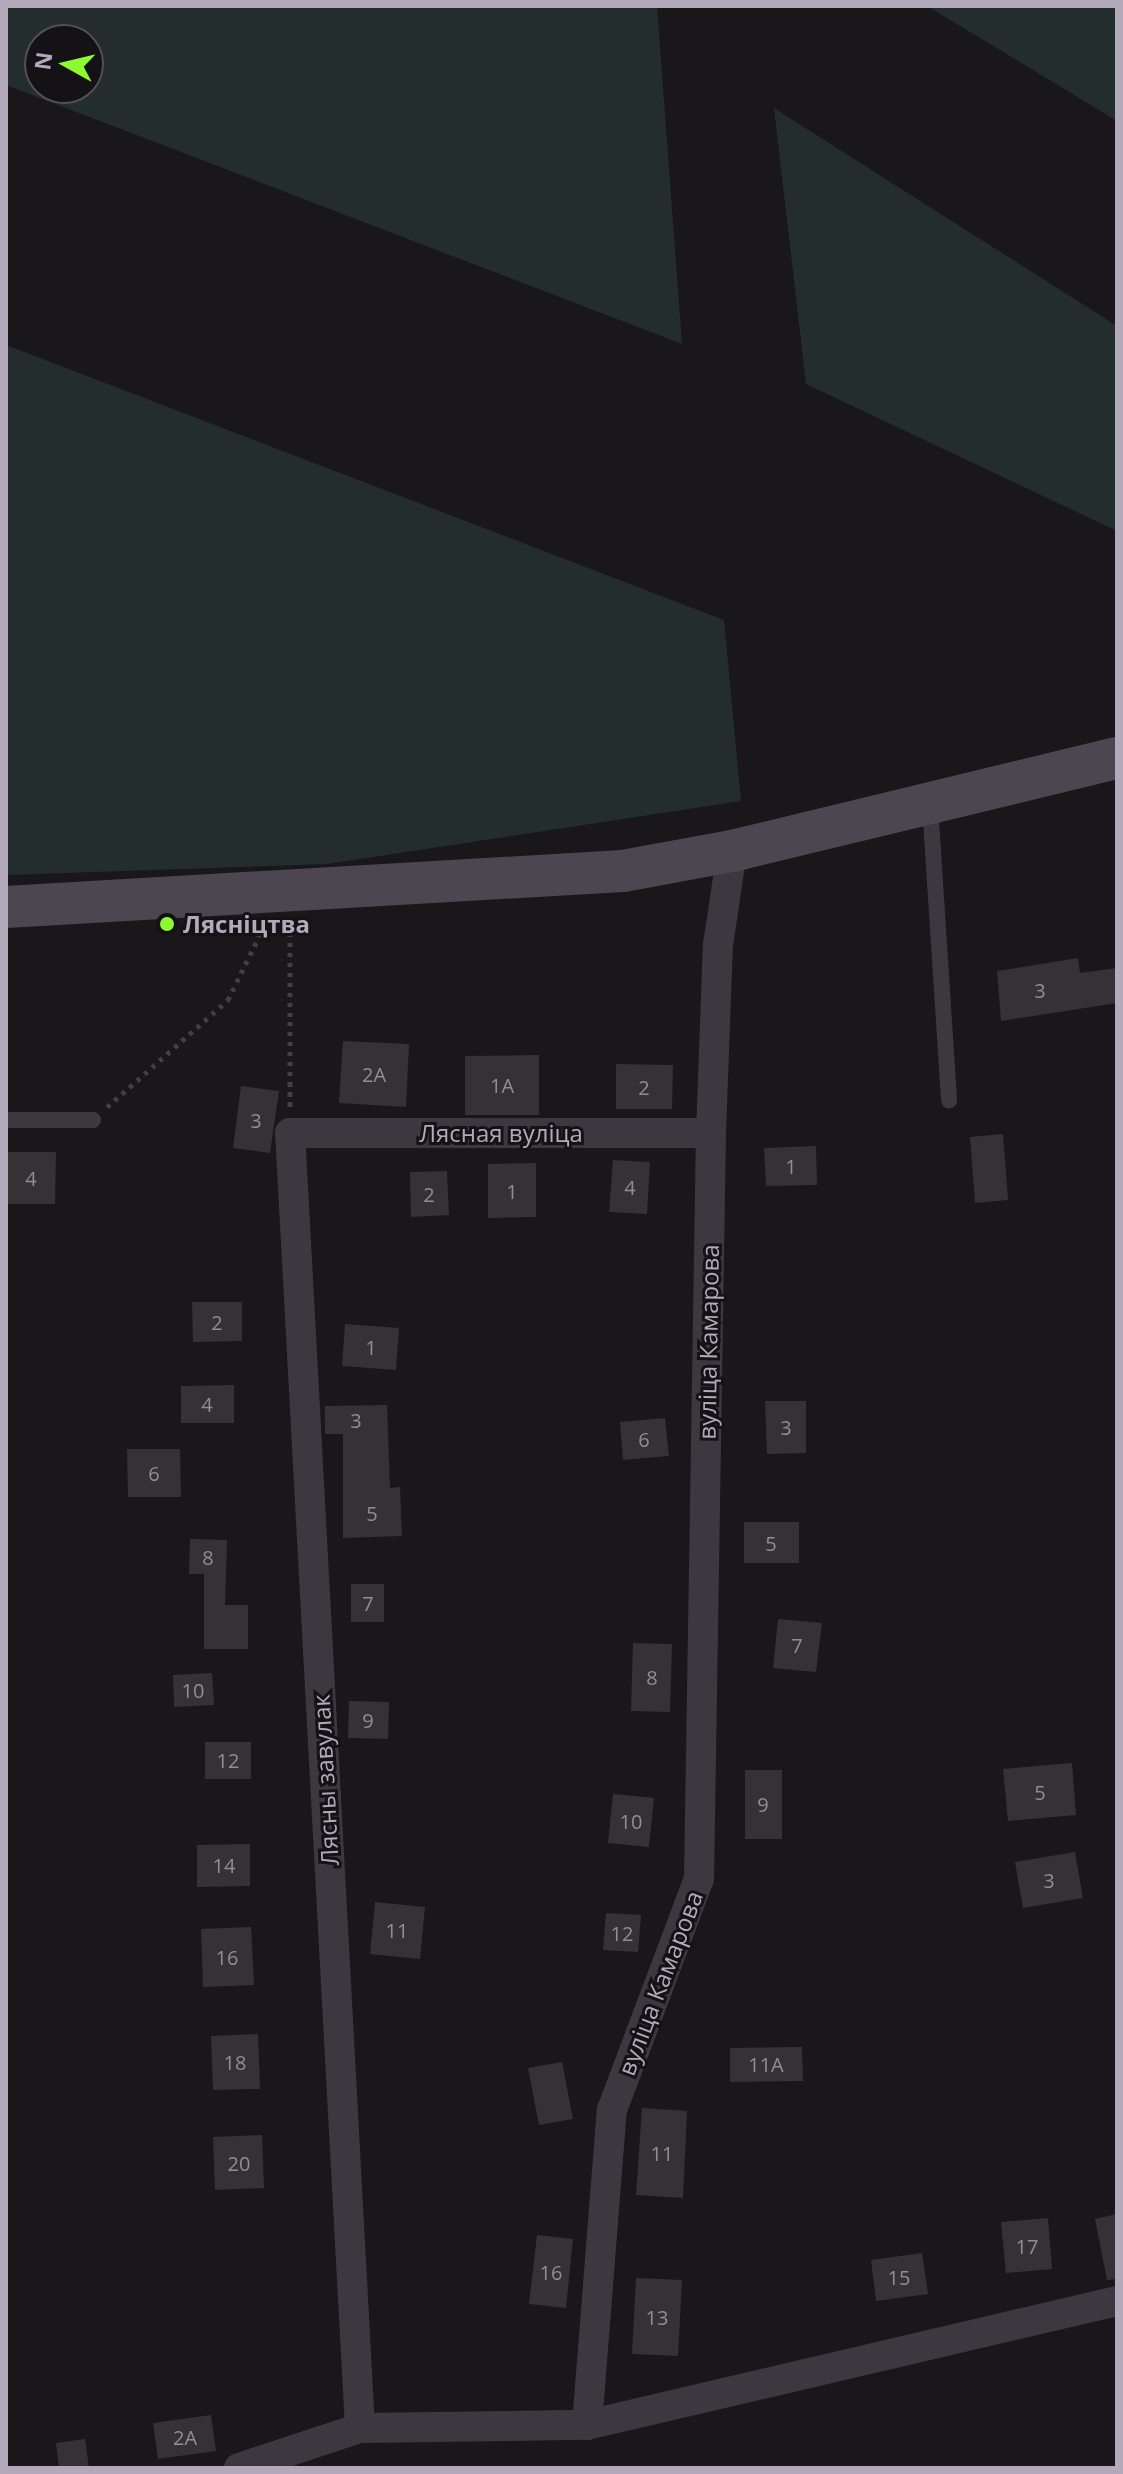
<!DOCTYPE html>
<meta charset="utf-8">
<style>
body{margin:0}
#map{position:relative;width:1123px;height:2474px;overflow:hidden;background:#191719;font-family:"Open Sans",sans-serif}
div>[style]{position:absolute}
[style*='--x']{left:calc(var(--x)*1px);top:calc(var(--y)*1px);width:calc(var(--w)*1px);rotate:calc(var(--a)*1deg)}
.green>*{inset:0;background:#232d2d}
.building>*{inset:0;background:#353236}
.path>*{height:5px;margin-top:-2.5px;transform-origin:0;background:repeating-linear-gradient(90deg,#433e46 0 4px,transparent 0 10px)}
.service>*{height:16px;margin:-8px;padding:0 8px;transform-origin:8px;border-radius:8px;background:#3d383f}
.minor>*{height:30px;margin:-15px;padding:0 15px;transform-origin:15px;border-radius:15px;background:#3d383f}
.secondary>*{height:42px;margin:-21px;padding:0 21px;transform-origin:21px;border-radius:21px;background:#4b464f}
.dots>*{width:22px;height:22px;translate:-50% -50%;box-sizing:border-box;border:4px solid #141215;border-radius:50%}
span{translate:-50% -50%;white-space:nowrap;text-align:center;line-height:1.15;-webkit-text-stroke:6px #141215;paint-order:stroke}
.number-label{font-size:20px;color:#938b99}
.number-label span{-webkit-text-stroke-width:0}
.poi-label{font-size:24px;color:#b2a9ba;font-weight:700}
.left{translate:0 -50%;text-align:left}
.street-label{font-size:24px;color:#b2a9ba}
.frame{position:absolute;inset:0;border:8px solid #b2a9ba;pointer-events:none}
.north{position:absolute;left:24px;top:24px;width:80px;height:80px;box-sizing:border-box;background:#141215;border:2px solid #534e57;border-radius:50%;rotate:278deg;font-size:22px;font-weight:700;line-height:32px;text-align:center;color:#b2a9ba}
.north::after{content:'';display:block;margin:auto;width:28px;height:36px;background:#8ef831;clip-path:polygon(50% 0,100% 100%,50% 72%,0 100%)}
</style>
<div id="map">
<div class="green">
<div style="clip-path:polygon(evenodd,6px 6px,657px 6px,682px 344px,6px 85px,6px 6px,40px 40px,88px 40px,88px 88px,40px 88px,40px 40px)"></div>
<div style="clip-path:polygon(927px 6px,1117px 6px,1117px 121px)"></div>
<div style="clip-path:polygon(774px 108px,1117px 326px,1117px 531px,806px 384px)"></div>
<div style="clip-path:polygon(6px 345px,724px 620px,741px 801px,327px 864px,6px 875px)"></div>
</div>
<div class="building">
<div style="clip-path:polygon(1078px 958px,1080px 973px,1117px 968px,1117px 1003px,1001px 1021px,997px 971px)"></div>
<div style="clip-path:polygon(343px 1041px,409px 1044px,406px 1107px,339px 1103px)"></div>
<div style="clip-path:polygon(539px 1055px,539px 1115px,465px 1115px,465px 1056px)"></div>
<div style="clip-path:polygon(616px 1064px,673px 1065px,672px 1109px,616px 1109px)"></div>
<div style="clip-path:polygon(241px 1086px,279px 1091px,270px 1153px,233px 1148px)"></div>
<div style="clip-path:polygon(1003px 1134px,1008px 1200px,975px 1203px,970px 1137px)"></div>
<div style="clip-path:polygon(816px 1146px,817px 1185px,766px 1186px,764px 1148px)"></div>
<div style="clip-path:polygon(6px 1152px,56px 1152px,55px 1204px,6px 1204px)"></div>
<div style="clip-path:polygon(613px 1160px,650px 1162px,647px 1214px,609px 1212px)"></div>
<div style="clip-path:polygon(536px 1163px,536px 1217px,488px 1218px,488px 1164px)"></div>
<div style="clip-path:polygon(447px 1171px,449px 1215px,411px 1217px,410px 1172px)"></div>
<div style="clip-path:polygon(192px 1302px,242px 1302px,242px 1341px,193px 1342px)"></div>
<div style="clip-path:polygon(345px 1324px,399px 1328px,396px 1370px,342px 1366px)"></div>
<div style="clip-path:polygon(234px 1385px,234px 1423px,181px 1423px,181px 1386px)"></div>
<div style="clip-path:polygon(765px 1401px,806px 1401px,806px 1453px,767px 1454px)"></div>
<div style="clip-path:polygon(387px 1405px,390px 1488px,400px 1487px,402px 1536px,343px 1538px,343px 1434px,325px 1434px,325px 1406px)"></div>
<div style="clip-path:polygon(665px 1418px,669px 1456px,623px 1460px,620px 1422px)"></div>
<div style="clip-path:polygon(127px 1449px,180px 1449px,181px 1497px,128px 1497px)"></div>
<div style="clip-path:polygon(744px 1522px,799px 1522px,799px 1563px,744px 1563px)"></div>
<div style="clip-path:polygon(190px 1539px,227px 1540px,225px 1605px,248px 1605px,248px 1649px,204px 1649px,204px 1574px,189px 1574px)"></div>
<div style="clip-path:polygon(351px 1584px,384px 1584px,384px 1622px,351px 1622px)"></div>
<div style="clip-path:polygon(778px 1619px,822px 1623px,816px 1672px,773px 1668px)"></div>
<div style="clip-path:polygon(633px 1643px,672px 1644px,670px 1712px,631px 1711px)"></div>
<div style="clip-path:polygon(212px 1673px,214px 1705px,174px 1707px,173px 1675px)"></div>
<div style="clip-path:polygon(349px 1701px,389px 1702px,388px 1739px,348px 1738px)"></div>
<div style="clip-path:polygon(205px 1742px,251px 1742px,251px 1779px,205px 1779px)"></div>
<div style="clip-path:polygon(1072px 1763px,1076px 1815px,1008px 1821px,1003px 1769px)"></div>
<div style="clip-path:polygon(745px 1770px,782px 1770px,782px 1839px,745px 1839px)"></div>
<div style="clip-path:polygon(613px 1794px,654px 1798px,649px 1847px,608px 1843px)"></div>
<div style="clip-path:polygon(250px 1844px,250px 1886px,197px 1887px,197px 1845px)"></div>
<div style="clip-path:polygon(1075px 1852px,1083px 1898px,1023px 1908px,1015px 1862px)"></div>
<div style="clip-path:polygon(375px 1902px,425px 1907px,420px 1959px,370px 1954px)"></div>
<div style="clip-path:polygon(606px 1913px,641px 1915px,638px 1952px,603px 1950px)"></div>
<div style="clip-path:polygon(251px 1927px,254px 1985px,203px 1987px,201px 1929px)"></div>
<div style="clip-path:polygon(258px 2034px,260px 2089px,213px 2090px,211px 2036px)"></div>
<div style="clip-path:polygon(802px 2047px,803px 2081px,730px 2082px,730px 2048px)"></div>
<div style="clip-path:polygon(562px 2062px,573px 2119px,539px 2125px,528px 2068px)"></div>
<div style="clip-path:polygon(642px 2108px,687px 2111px,683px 2198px,636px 2195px)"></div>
<div style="clip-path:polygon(262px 2135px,264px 2188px,215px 2190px,213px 2137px)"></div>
<div style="clip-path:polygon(1117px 2214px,1117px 2279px,1107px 2280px,1095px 2219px)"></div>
<div style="clip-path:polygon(1048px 2218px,1052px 2269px,1006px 2273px,1001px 2222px)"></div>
<div style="clip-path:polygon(537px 2235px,573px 2239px,566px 2308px,529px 2304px)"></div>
<div style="clip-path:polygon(922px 2253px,928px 2294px,876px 2301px,871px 2260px)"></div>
<div style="clip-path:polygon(636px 2278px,682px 2280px,678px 2356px,632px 2354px)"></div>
<div style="clip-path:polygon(211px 2415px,216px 2451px,158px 2459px,153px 2423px)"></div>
<div style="clip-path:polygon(85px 2439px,89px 2468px,59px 2468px,56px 2443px)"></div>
</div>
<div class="path">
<div style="--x:290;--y:922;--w:186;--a:90"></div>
<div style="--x:107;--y:1107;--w:162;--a:-41.5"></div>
<div style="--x:228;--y:1000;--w:85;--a:-64"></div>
</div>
<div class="service">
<div style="--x:930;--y:805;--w:296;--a:86.3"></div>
<div style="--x:6;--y:1120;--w:87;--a:0"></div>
</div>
<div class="minor">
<div style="--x:587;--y:2425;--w:316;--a:-85.5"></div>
<div style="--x:612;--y:2110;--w:247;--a:-69.4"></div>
<div style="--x:699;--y:1879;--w:746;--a:-89.08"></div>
<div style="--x:711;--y:1133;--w:188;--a:-87.9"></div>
<div style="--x:718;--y:945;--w:95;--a:-81.5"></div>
<div style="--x:360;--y:2428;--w:1297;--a:-93.09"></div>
<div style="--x:290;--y:1133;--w:421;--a:0"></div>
<div style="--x:239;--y:2468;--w:127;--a:-18.3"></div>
<div style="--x:360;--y:2428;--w:227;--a:-0.8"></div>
<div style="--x:587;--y:2425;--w:544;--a:-13.17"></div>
</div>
<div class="secondary">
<div style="--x:6;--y:907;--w:618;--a:-3.34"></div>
<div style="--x:623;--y:871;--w:111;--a:-10.4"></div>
<div style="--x:732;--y:851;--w:396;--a:-13.6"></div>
</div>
<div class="dots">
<div style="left:167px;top:924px;background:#8ef831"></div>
</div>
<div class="number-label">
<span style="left:1040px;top:990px">3</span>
<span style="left:374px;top:1074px">2А</span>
<span style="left:502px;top:1085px">1А</span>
<span style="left:644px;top:1087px">2</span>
<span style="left:256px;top:1120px">3</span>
<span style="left:791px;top:1166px">1</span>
<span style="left:31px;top:1178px">4</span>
<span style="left:630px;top:1187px">4</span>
<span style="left:512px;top:1191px">1</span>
<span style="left:429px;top:1194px">2</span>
<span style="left:217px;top:1322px">2</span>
<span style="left:371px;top:1347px">1</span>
<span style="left:207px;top:1404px">4</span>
<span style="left:356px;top:1420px">3</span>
<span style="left:786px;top:1427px">3</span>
<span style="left:644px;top:1439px">6</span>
<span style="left:154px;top:1473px">6</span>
<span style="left:372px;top:1513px">5</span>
<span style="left:771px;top:1543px">5</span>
<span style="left:208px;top:1557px">8</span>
<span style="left:368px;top:1603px">7</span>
<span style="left:797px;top:1645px">7</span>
<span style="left:652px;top:1677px">8</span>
<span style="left:193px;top:1690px">10</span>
<span style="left:368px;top:1720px">9</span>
<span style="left:228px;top:1760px">12</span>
<span style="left:1040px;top:1792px">5</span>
<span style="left:763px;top:1804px">9</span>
<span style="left:631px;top:1821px">10</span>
<span style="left:224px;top:1865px">14</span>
<span style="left:1049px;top:1880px">3</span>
<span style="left:397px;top:1930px">11</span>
<span style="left:622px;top:1933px">12</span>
<span style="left:227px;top:1957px">16</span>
<span style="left:235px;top:2062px">18</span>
<span style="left:766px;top:2064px">11А</span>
<span style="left:662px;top:2153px">11</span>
<span style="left:239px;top:2163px">20</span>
<span style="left:1027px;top:2246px">17</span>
<span style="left:551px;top:2272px">16</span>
<span style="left:899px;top:2277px">15</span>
<span style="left:657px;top:2317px">13</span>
<span style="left:185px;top:2437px">2А</span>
</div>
<div class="poi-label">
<span class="left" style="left:183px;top:924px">Лясніцтва</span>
</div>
<div class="street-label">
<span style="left:501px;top:1133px">Лясная вуліца</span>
<span style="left:708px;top:1342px;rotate:-89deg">вуліца Камарова</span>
<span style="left:325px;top:1780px;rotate:-93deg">Лясны завулак</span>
<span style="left:660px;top:1983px;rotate:-69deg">вуліца Камарова</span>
</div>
<div class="frame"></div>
<div class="north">N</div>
</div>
